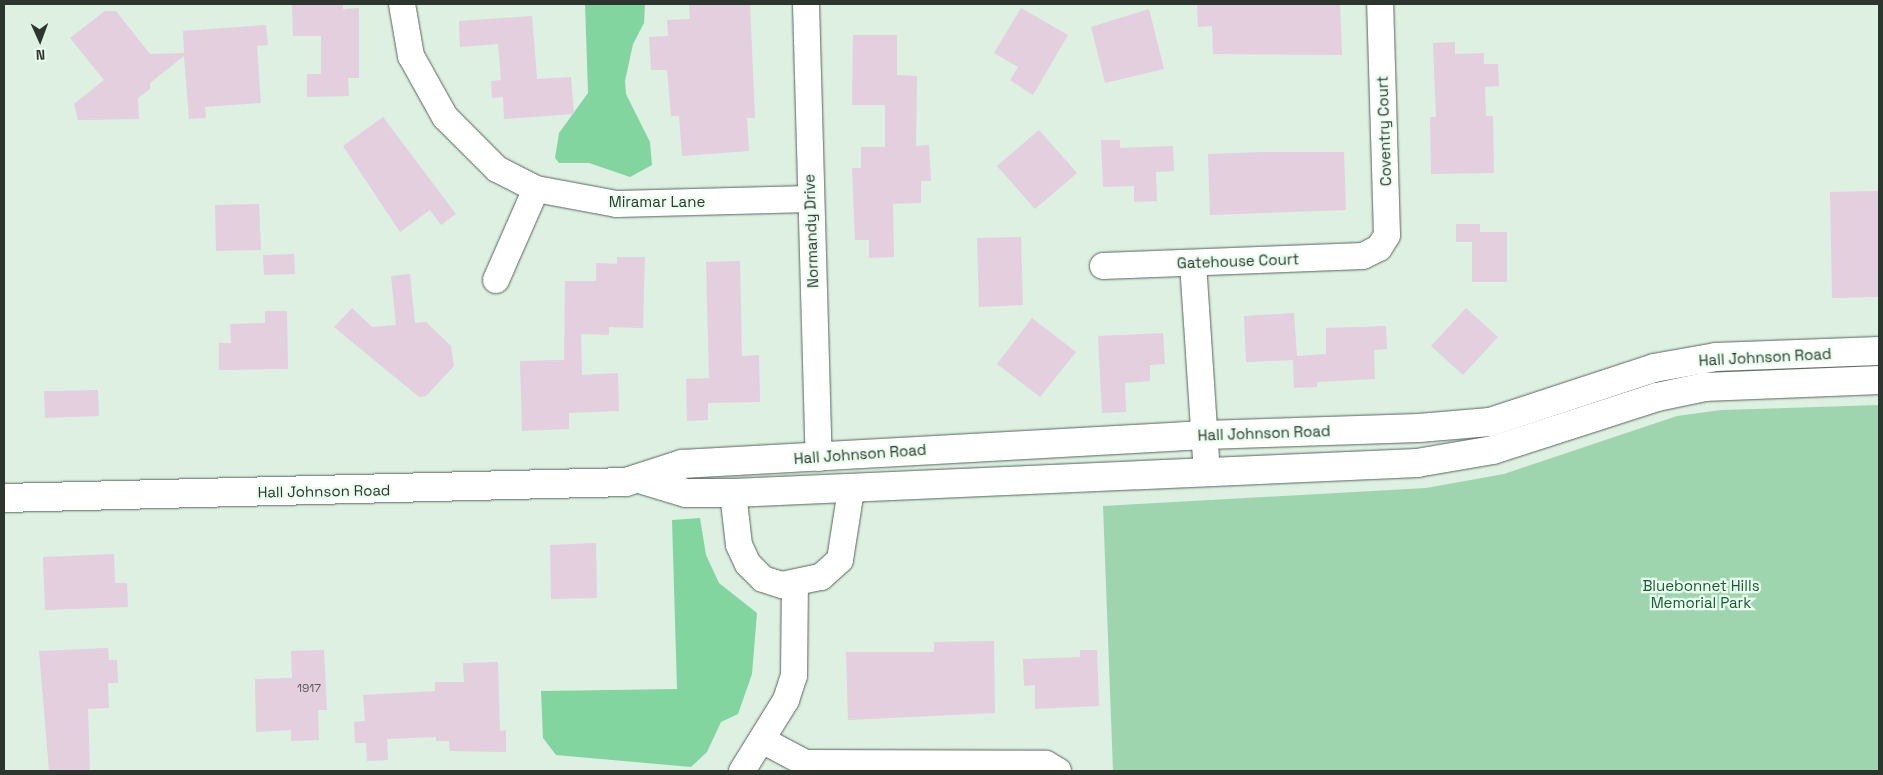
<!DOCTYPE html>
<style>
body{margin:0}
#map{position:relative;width:1883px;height:775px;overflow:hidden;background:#ddf0e2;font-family:"Space Grotesk",sans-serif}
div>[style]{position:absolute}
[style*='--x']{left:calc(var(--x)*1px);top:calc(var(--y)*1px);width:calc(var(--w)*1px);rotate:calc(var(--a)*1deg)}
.green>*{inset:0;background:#9ed5af}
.water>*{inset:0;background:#83d5a0}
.building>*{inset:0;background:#e3cfdd}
.roads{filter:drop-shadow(0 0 1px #56665b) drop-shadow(0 0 1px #56665b)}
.minor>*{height:26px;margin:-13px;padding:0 13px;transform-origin:13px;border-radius:13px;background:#fff}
.major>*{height:28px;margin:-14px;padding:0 14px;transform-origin:14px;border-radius:14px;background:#fff}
span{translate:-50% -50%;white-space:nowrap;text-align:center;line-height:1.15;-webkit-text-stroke:4.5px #eafef0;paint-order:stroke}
.number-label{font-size:12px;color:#5a5c5a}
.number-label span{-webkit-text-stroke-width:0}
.street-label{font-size:15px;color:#2d352f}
.park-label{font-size:15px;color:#1b5734}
.frame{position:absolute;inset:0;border:5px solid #2d352f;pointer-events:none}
.north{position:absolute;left:15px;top:15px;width:50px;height:50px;-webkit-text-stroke:4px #eafef0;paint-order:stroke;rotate:178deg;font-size:14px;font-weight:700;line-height:20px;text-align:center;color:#2d352f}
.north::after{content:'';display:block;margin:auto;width:18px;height:22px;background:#2d352f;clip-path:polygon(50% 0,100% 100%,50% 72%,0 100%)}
</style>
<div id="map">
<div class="green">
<div style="clip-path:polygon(1879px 405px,1879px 771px,1113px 771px,1103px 506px,1426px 488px,1504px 474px,1677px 416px,1721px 410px)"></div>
</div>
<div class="water">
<div style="clip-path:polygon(585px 4px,645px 4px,644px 23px,633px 44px,625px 81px,626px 94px,650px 142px,652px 165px,630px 177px,589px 163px,559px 163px,555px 158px,559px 133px,588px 93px)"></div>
<div style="clip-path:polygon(700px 518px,706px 555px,719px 583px,757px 613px,752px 674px,738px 714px,721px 722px,707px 752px,691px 767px,556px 755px,543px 738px,541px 691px,677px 689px,672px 520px)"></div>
</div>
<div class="building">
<div style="clip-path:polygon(292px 4px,343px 4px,343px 9px,359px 8px,359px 78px,348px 78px,349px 96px,307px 97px,307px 74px,321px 74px,321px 36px,293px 36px)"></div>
<div style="clip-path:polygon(689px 4px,750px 4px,755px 118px,747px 118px,749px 151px,682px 156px,679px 116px,671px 116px,667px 70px,651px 70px,649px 37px,668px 36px,667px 20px,690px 19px)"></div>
<div style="clip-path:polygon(1197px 4px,1340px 4px,1342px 55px,1213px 54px,1212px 26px,1198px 27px)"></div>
<div style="clip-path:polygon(1021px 8px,1068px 35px,1033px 95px,1010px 80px,1018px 67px,994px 53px)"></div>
<div style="clip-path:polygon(1149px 9px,1164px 69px,1105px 83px,1091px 27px)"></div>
<div style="clip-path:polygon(105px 11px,116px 11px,150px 54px,184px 53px,183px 31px,266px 25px,268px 45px,257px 46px,261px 103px,205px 107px,206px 118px,189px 119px,184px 56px,150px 83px,150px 89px,138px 98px,139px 119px,78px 120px,74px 104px,104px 80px,70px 38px)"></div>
<div style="clip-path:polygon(532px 16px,537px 79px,571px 77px,574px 114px,504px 119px,503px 97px,492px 98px,491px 81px,501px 80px,498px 44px,460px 47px,459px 21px)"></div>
<div style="clip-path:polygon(853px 35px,897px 35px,897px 75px,917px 76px,916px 146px,929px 145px,931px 181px,921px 181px,921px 203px,893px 204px,894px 257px,869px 258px,869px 240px,855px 240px,852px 168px,861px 168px,861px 147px,885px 147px,885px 105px,852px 105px)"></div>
<div style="clip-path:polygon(1455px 42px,1455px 54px,1484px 53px,1484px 64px,1498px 64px,1499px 86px,1485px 87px,1486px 116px,1493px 116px,1494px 173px,1431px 174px,1430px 117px,1436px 117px,1433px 43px)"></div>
<div style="clip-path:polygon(383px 117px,456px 214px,441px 225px,430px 210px,400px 232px,343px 146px)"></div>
<div style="clip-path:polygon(1039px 130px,1077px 173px,1035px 209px,997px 166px)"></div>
<div style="clip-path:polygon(1101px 140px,1120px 140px,1120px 148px,1173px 146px,1174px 171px,1156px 172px,1157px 201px,1134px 202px,1134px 186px,1103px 187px)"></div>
<div style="clip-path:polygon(1263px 152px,1344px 152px,1346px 210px,1210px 215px,1208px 154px)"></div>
<div style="clip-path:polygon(1879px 191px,1879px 297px,1832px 298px,1830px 192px)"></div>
<div style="clip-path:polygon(259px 204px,261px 250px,216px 251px,215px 205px)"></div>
<div style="clip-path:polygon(1456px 224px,1480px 224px,1480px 232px,1507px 232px,1507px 282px,1472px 282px,1472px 242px,1456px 242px)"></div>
<div style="clip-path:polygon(1021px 237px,1023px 305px,979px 307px,977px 238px)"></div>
<div style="clip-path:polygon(294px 254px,295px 274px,264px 275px,263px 255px)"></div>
<div style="clip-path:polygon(617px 257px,645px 257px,643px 328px,609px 327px,609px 335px,581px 334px,582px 375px,618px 373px,619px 411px,569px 413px,569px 429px,522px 431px,520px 361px,564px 360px,565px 281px,596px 281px,596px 263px,617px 264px)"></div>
<div style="clip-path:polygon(740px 261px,742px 356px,759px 355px,760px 402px,708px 403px,708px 420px,687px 421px,686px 379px,709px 378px,706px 262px)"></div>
<div style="clip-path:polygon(410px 274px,415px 323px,426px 322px,451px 346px,454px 366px,426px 396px,419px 397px,334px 327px,352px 308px,372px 327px,396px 325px,391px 276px)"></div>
<div style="clip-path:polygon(1466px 308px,1498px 337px,1463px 375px,1431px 346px)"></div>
<div style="clip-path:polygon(265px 311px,287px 311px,288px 369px,219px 370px,219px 343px,231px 343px,230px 324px,265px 323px)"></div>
<div style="clip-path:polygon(1294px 313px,1297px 356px,1326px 354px,1326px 328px,1386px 326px,1387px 349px,1374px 350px,1375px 379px,1317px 382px,1317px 387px,1294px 388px,1293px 360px,1246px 362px,1244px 316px)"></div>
<div style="clip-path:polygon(1032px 318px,1076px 352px,1040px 397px,997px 364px)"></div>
<div style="clip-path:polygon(1163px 333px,1165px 364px,1150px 365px,1150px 381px,1125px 383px,1126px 412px,1102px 413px,1098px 336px)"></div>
<div style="clip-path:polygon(98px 390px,99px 416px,45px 418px,44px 391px)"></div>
<div style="clip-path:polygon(596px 543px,597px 598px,551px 599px,550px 545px)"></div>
<div style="clip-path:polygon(114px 554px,115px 583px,127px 583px,128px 607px,45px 610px,43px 557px)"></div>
<div style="clip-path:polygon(994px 641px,995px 713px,848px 720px,846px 652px,934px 652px,934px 642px)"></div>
<div style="clip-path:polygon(108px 648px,109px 660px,117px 660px,118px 683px,108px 683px,109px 708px,88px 709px,90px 771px,49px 771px,39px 651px)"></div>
<div style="clip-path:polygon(324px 650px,327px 710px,318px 710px,319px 740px,291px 741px,291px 730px,256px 732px,255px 679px,292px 678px,291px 651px)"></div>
<div style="clip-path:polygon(1080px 650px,1097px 650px,1099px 706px,1035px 709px,1035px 685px,1024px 686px,1023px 659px,1080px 657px)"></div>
<div style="clip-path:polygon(498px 662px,500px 731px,506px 730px,506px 752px,450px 751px,449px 741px,436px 741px,436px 737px,387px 739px,388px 760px,367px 761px,366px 743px,355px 743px,354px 722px,365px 721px,363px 695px,435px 691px,435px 682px,464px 682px,463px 663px)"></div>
</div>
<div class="roads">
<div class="minor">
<div style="--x:402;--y:4;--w:53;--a:80.2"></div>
<div style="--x:411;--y:56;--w:70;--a:60.9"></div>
<div style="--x:445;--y:117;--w:74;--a:45"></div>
<div style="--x:497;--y:169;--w:44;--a:27.1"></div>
<div style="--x:536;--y:189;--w:82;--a:10.5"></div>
<div style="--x:617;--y:204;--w:193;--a:-1.5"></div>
<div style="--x:806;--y:4;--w:454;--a:88.4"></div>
<div style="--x:1193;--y:263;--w:209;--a:86.2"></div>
<div style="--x:1103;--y:266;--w:260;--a:-2.2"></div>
<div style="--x:1363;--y:256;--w:18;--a:-27"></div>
<div style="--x:1379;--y:248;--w:15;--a:-58"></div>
<div style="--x:1387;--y:235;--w:231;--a:-91.7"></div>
<div style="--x:496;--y:280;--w:99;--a:-66.3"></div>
<div style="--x:733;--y:493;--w:52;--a:83.4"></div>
<div style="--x:739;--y:545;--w:21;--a:65"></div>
<div style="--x:748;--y:564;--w:21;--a:45"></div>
<div style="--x:763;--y:579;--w:20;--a:18"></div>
<div style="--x:782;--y:585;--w:40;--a:-12"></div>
<div style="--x:821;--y:577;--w:25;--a:-42"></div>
<div style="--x:840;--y:560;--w:71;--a:-81.1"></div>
<div style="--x:762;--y:740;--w:49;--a:28.1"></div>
<div style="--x:805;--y:763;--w:241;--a:0.2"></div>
<div style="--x:1046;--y:764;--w:14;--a:30"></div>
<div style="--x:742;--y:771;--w:84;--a:-58.2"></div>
<div style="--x:786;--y:700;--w:25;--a:-72"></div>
<div style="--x:794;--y:676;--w:92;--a:-89.4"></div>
</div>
<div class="major">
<div style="--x:643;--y:480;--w:45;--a:16.8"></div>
<div style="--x:686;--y:493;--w:47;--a:0"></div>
<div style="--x:733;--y:493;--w:685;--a:-2.51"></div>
<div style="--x:1417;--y:463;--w:77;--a:-9.7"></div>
<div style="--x:1493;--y:450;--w:172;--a:-17.9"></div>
<div style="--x:1657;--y:397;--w:49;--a:-11.8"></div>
<div style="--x:1705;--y:387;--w:174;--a:-2.3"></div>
<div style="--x:4;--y:498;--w:622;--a:-1.47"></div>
<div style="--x:626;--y:482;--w:59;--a:-17.8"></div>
<div style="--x:682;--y:464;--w:524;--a:-3.17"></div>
<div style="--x:1205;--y:435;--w:214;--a:-1.9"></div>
<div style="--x:1419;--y:428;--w:71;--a:-4.8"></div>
<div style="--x:1490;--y:422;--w:173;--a:-18.2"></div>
<div style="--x:1654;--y:368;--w:63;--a:-10.1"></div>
<div style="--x:1716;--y:357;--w:163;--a:-2.1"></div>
</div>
</div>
<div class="number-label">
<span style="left:309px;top:689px">1917</span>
</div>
<div class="street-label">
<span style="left:1384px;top:131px;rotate:-92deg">Coventry Court</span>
<span style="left:657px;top:202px">Miramar Lane</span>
<span style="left:811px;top:231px;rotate:-92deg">Normandy Drive</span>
<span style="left:1238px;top:261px;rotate:-2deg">Gatehouse Court</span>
<span style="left:1765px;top:357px;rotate:-3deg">Hall Johnson Road</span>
<span style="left:1264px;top:433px;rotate:-2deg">Hall Johnson Road</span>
<span style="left:860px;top:454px;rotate:-4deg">Hall Johnson Road</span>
<span style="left:324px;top:491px;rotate:-1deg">Hall Johnson Road</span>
</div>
<div class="park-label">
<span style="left:1701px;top:594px">Bluebonnet Hills<br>Memorial Park</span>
</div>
<div class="frame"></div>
<div class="north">N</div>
</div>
